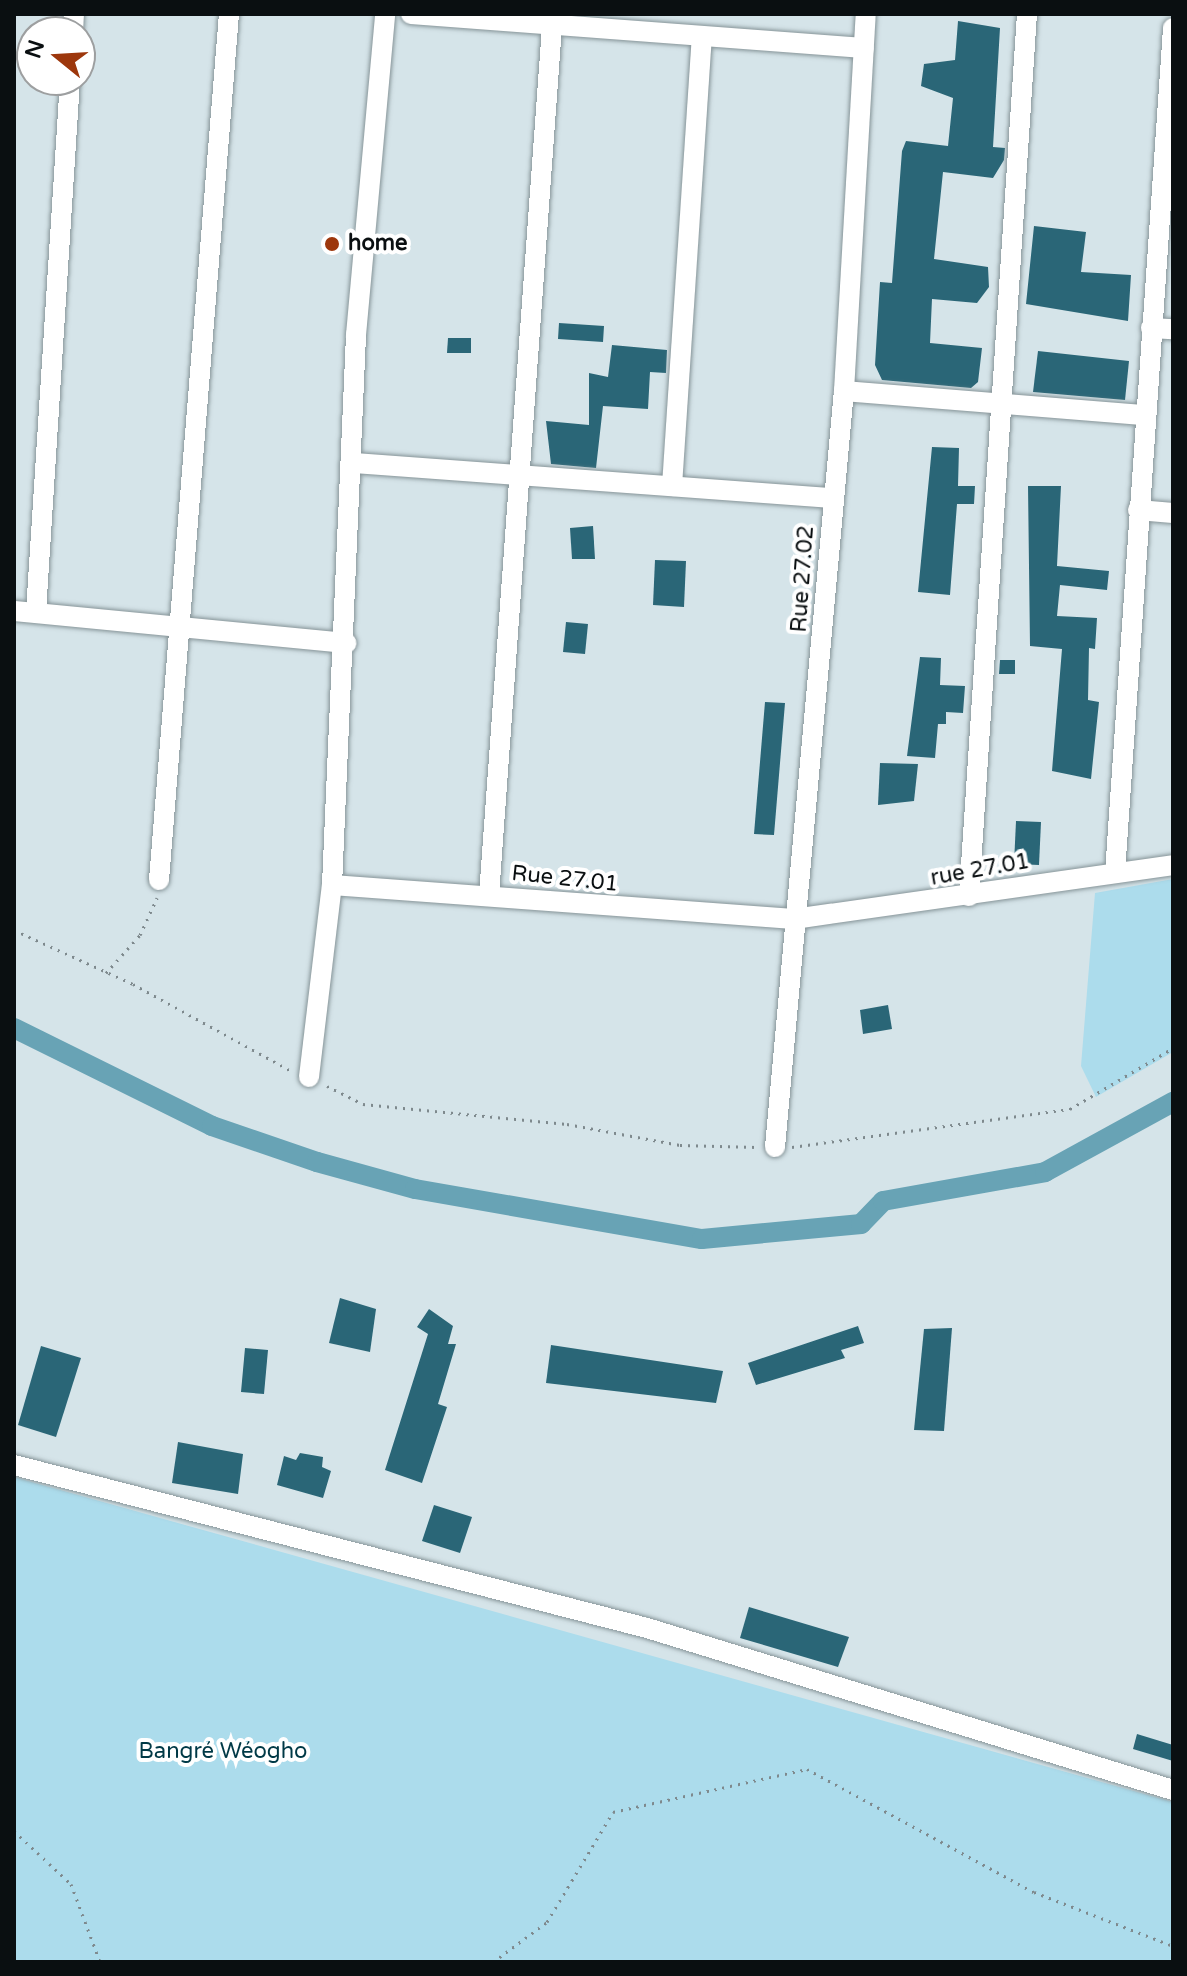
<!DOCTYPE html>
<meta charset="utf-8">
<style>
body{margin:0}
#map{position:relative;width:1187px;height:1976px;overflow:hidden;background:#d5e4e9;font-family:"Varela Round",sans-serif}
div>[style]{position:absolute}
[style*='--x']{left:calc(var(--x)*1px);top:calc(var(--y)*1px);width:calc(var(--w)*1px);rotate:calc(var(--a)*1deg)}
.green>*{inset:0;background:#acdcec}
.canal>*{height:20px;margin:-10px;padding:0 10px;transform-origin:10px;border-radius:10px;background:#68a3b5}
.building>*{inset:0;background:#2a6677}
.path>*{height:3px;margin-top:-1.5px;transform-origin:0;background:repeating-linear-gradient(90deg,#7e898d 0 2px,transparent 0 8px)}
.roads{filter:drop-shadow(0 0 2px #869498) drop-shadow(0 0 2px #869498)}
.minor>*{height:20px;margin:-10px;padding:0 10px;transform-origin:10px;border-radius:10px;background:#fff}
.dots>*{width:22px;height:22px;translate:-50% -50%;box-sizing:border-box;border:4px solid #fff;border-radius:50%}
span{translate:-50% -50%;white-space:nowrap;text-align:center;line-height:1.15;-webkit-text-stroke:8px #fff;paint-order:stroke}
.poi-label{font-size:22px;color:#0a0f11;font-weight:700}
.left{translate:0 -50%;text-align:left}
.street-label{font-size:22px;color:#0a0f11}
.park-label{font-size:22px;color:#003946}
.frame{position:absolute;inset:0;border:16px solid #0a0f11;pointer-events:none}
.north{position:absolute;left:16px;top:16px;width:80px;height:80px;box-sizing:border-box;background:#fff;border:2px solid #9d9fa0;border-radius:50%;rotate:288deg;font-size:22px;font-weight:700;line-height:32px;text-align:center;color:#0a0f11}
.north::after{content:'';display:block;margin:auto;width:28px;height:36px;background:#9d370c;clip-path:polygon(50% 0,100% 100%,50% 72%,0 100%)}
</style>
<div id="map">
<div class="green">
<div style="clip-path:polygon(1173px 879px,1173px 1052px,1096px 1097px,1081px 1066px,1095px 893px)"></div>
<div style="clip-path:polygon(14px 1477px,1173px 1802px,1173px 1962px,14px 1962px)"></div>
</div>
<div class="canal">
<div style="--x:14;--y:1028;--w:221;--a:26.3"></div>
<div style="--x:212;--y:1126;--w:111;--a:18.9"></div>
<div style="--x:317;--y:1162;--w:102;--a:15.4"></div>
<div style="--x:415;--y:1189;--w:291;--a:9.9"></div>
<div style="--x:702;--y:1239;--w:160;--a:-5.4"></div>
<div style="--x:861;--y:1224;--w:32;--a:-46"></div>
<div style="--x:883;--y:1201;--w:165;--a:-10.1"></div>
<div style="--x:1045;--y:1172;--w:146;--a:-28.7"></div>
</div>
<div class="building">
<div style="clip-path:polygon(958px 21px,1000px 28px,993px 147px,1005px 148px,1004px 160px,993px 178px,943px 172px,934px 259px,988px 267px,989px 287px,977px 303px,932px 299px,930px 343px,982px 348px,978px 382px,971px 388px,882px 380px,875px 365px,880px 282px,892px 283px,902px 151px,906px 141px,948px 146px,953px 98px,921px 86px,924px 64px,955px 60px)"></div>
<div style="clip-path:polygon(1034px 226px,1086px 232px,1081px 272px,1131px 275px,1128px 321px,1026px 304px)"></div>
<div style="clip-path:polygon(559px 323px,604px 326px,603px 342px,558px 339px)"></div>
<div style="clip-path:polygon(448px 338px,471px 338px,471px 353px,447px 353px)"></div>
<div style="clip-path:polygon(612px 345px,667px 350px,666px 373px,650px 372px,648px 409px,603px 406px,596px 468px,551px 464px,546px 421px,589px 425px,589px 373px,608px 377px)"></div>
<div style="clip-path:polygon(1038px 351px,1129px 361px,1125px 400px,1033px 392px)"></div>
<div style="clip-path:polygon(932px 447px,959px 448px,958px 486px,975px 486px,974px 504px,957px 504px,950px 595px,918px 592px)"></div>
<div style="clip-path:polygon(1028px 486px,1061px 486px,1057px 566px,1109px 571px,1107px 590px,1060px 585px,1057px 616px,1097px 618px,1095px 649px,1089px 648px,1088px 700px,1099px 702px,1091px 779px,1052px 771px,1062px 649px,1030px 646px)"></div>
<div style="clip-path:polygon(593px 526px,595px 559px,572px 559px,570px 528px)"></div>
<div style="clip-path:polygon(655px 560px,686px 561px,684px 607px,653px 605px)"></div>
<div style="clip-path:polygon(566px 622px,588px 624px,585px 654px,563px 652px)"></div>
<div style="clip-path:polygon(920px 657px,941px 658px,940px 685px,965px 686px,963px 713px,946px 712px,946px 724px,938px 724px,935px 758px,907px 756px)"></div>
<div style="clip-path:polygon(1000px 660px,1015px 660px,1015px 674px,999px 674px)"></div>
<div style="clip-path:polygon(765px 702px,785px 703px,774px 835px,754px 834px)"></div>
<div style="clip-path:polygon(880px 763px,918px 764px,914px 801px,878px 805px)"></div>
<div style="clip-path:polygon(1016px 821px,1041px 822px,1039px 865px,1014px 864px)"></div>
<div style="clip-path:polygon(888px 1005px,892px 1029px,863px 1034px,860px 1010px)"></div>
<div style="clip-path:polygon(340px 1298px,376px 1309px,370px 1352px,329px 1343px)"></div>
<div style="clip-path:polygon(429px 1309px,453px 1326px,448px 1344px,456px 1344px,438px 1404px,447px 1407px,422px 1483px,385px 1470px,428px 1334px,417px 1327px)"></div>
<div style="clip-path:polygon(858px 1326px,864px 1343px,841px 1350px,845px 1358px,756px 1385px,748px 1363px)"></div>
<div style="clip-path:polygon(952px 1328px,944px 1431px,914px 1430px,924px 1329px)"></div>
<div style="clip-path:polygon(551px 1345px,723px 1371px,716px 1403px,546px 1383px)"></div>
<div style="clip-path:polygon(41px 1346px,81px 1358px,56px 1437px,18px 1425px)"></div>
<div style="clip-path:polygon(245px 1348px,268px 1350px,264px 1394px,241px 1392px)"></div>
<div style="clip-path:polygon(178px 1442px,243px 1454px,238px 1494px,172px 1483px)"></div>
<div style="clip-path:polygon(300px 1453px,323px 1457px,322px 1467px,331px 1471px,323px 1498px,277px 1485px,284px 1456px,296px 1460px)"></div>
<div style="clip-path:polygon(434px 1505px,472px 1517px,460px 1553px,422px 1541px)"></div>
<div style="clip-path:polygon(749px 1607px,849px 1637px,838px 1667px,740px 1638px)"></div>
<div style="clip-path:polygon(1137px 1734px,1173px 1745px,1173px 1761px,1133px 1749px)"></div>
</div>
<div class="path">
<div style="--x:14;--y:930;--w:131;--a:24.4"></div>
<div style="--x:133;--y:984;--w:180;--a:28.8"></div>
<div style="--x:106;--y:973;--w:51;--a:-48.2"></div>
<div style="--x:140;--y:935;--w:41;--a:-65.3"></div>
<div style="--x:327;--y:1086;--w:40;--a:26.6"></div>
<div style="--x:363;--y:1104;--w:205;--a:5.6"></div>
<div style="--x:567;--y:1124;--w:115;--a:10.5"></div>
<div style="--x:680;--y:1145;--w:77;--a:1.5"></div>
<div style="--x:792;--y:1147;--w:281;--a:-7.8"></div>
<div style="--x:1070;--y:1109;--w:120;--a:-30.6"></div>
<div style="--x:14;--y:1831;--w:78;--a:42.9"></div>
<div style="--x:71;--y:1884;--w:83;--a:69.6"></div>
<div style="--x:493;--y:1962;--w:67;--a:-36.5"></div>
<div style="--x:547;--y:1922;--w:128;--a:-59"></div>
<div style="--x:613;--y:1812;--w:199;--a:-12.5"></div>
<div style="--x:807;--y:1769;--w:258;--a:28.5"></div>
<div style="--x:1034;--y:1892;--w:149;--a:21.2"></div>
</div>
<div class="roads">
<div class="minor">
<div style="--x:411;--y:14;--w:454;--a:4.3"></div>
<div style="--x:73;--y:32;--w:18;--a:-87"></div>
<div style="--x:1151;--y:328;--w:22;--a:3"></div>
<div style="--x:844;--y:391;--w:302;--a:4.6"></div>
<div style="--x:354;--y:463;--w:480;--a:4.2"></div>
<div style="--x:672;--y:486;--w:450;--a:-86.2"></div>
<div style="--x:1138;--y:510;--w:35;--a:5"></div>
<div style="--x:14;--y:611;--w:334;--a:5.5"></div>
<div style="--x:36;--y:612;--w:533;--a:-86.34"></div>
<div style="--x:1115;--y:873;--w:847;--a:-86.07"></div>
<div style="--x:159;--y:880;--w:869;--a:-85.38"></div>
<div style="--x:332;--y:885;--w:463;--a:4.2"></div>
<div style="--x:794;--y:919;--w:383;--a:-8.1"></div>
<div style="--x:489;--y:895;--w:871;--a:-85.85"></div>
<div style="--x:969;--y:896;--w:884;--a:-86.24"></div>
<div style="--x:309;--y:1077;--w:193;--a:-83.2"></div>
<div style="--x:332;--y:885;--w:551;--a:-87.5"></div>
<div style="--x:356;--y:335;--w:322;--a:-84.8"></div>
<div style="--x:775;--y:1147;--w:759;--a:-84.79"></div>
<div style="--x:844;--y:391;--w:378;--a:-86.7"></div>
<div style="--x:14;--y:1465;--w:654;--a:14.44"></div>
<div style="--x:647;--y:1628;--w:550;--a:17.12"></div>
</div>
</div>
<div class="dots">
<div style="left:332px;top:244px;background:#9d370c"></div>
</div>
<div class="poi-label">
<span class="left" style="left:348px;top:244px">home</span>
</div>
<div class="street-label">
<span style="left:803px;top:579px;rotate:-86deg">Rue 27.02</span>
<span style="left:980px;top:870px;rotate:-10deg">rue 27.01</span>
<span style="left:565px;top:879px;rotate:6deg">Rue 27.01</span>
</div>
<div class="park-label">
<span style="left:223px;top:1752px">Bangré Wéogho</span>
</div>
<div class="frame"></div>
<div class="north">N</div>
</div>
